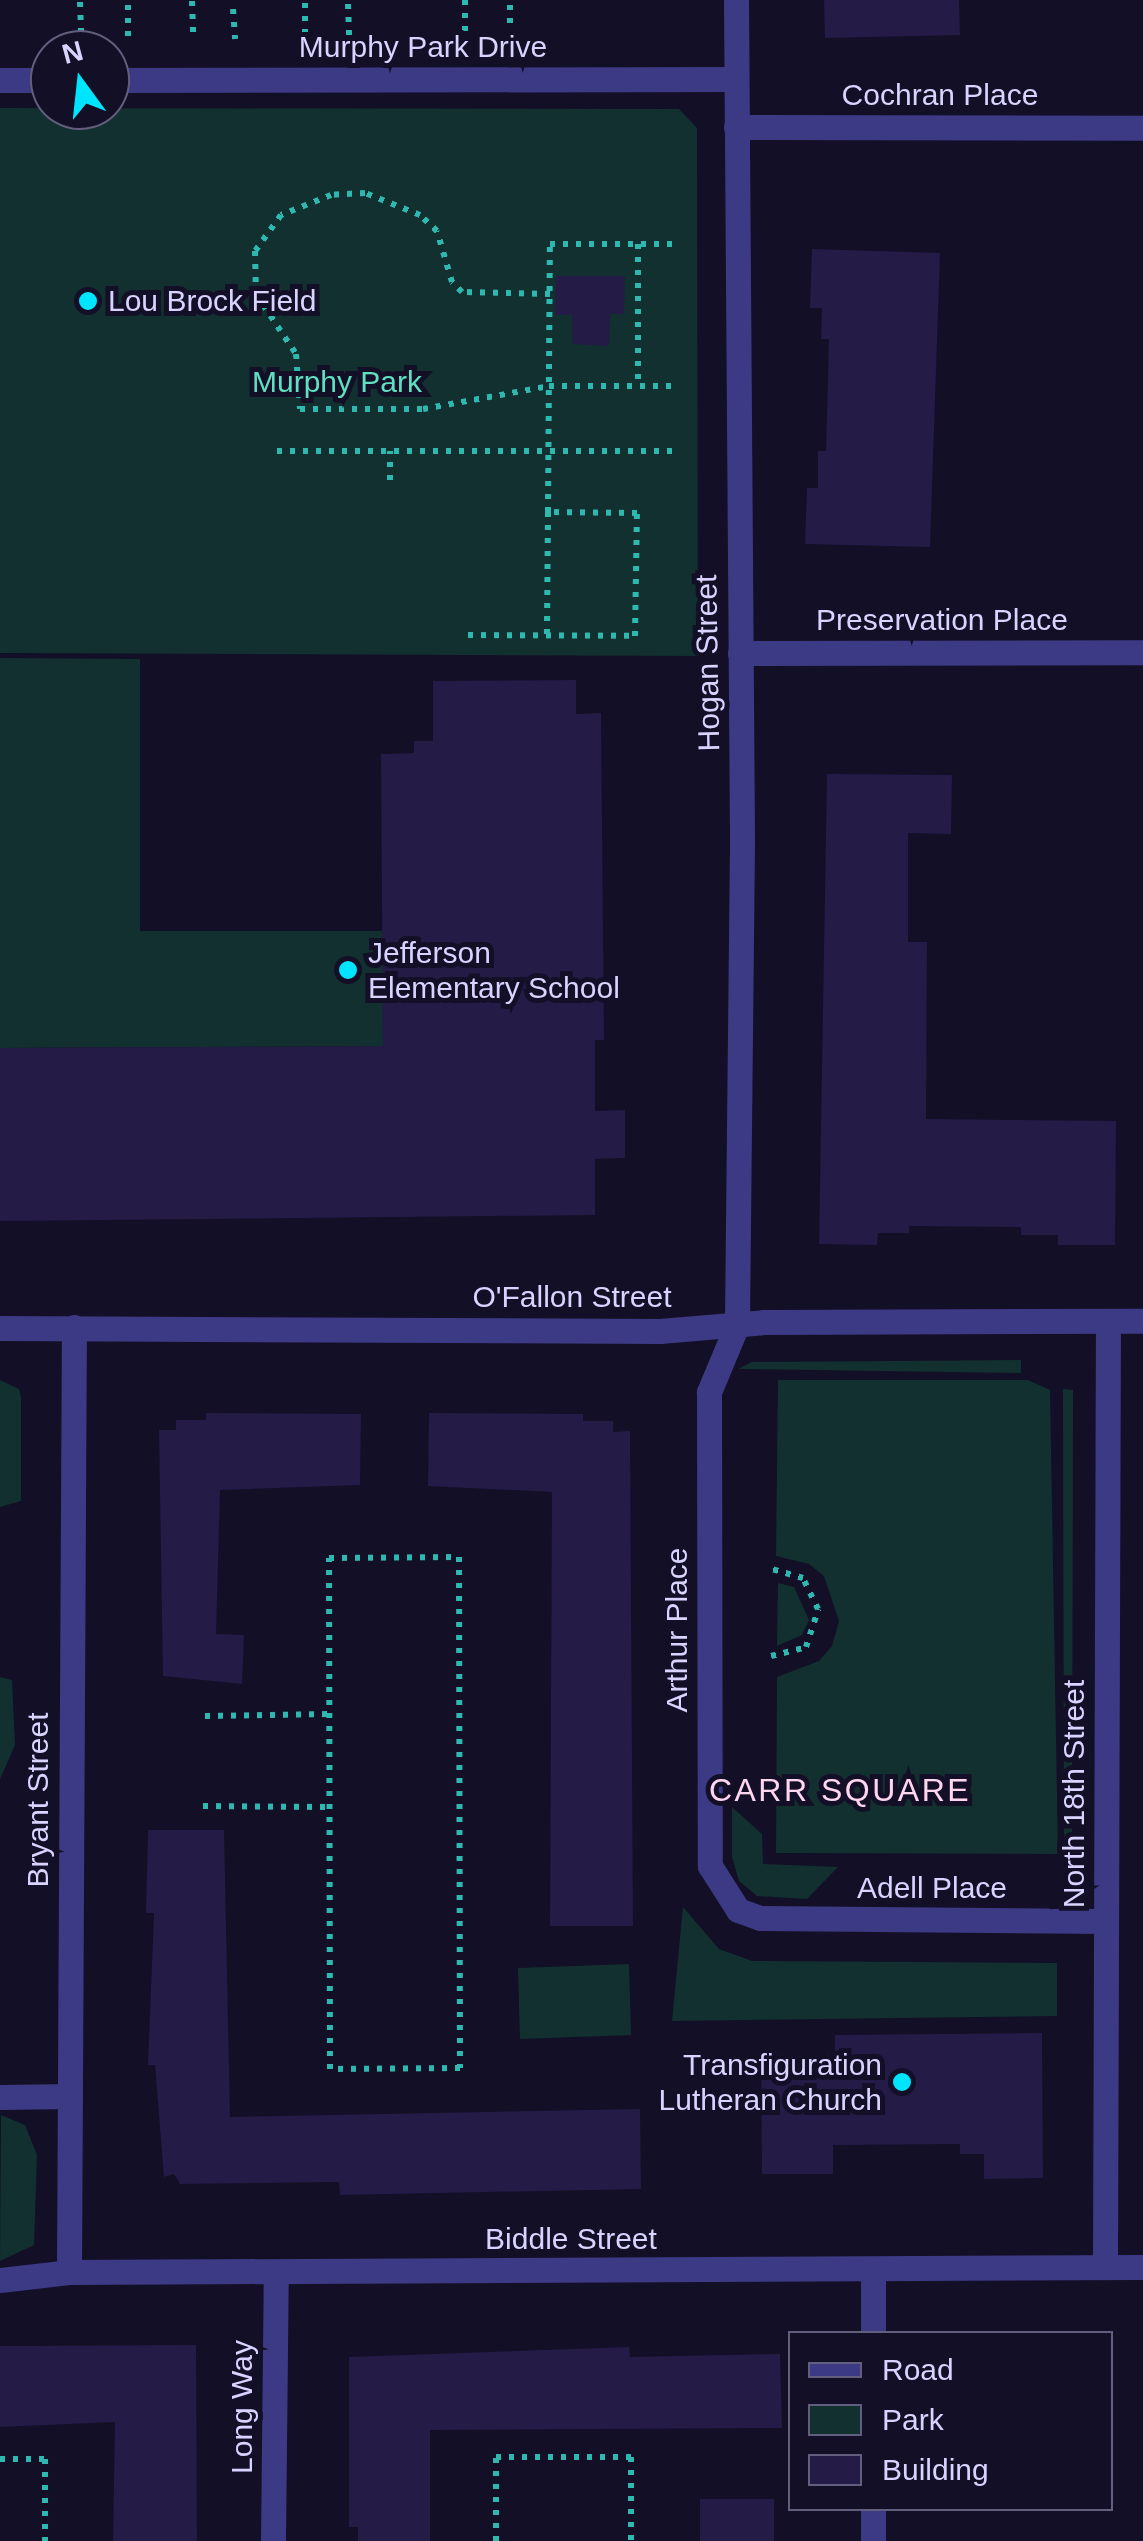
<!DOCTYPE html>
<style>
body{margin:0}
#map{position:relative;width:1143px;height:2541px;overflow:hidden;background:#130f26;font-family:Helvetica,sans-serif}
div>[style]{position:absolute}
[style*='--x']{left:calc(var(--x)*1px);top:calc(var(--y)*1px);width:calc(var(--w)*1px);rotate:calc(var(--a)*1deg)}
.green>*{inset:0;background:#12302f}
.building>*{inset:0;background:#241b47}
.path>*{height:6px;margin-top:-3px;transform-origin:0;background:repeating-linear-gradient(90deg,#2fb8b0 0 5px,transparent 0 13px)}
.minor>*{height:25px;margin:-12.5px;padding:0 12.5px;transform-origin:12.5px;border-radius:12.5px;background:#3d3a85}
.dots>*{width:28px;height:28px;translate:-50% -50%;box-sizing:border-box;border:5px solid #130f26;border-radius:50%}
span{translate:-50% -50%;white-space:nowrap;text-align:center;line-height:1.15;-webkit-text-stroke:10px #130f26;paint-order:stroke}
.street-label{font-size:30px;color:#d9d4ff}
.poi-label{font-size:30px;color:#d9d4ff}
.left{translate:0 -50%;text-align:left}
.right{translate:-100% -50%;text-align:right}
.park-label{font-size:30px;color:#5fe0c0}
.neighbourhood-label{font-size:32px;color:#ffd6f0;letter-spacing:2.5px}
.legend{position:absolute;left:788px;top:2331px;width:325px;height:180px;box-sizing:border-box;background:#130f26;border:2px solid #625e7d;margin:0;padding:12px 18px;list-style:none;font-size:30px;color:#d9d4ff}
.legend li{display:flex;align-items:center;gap:20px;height:50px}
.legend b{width:50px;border:2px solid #625e7d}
.north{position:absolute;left:30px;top:30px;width:100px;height:100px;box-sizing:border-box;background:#130f26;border:2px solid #625e7d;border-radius:50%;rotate:345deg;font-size:28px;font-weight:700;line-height:40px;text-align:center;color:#d9d4ff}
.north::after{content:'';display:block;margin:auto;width:35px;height:45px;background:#00e5ff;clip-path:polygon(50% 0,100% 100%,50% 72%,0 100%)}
</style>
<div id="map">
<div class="green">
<div style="clip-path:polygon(0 108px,679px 109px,697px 128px,698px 656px,0 653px)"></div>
<div style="clip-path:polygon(0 658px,140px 659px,140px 931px,383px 931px,407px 1046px,0 1048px)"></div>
<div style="clip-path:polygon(1021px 1360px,1021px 1373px,738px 1369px,752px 1362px)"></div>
<div style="clip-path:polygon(0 1380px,19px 1389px,21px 1397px,21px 1501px,0 1507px)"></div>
<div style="clip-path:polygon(778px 1380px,1028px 1380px,1050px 1390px,1058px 1854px,776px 1853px,777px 1677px,819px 1661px,832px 1646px,839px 1621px,824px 1576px,809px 1564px,776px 1556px)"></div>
<div style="clip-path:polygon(1063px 1389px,1073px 1390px,1072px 1861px,1064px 1854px)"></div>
<div style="clip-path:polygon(778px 1583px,794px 1587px,809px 1620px,802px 1635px,777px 1646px)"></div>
<div style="clip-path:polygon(0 1677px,12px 1680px,15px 1745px,0 1779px)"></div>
<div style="clip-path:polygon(732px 1807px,762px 1834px,763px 1864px,838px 1867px,807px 1899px,757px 1896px,739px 1881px,732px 1857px)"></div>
<div style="clip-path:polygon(683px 1907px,719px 1949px,752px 1961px,1057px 1963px,1057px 2016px,672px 2021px)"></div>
<div style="clip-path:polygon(629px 1964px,631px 2035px,520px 2039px,518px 1968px)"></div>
<div style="clip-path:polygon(1px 2115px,25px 2125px,37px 2155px,34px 2245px,0 2261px)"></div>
</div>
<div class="building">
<div style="clip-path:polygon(824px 0,959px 0,960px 35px,825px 38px)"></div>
<div style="clip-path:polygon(812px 249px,940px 253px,930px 547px,805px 544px,807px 488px,818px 488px,818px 451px,826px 451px,829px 339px,821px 339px,822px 308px,810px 308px)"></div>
<div style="clip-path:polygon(556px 276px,625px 276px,624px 314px,610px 314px,609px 346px,572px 344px,572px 315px,555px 315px)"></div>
<div style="clip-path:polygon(576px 680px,576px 714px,601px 713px,604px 1040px,595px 1040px,595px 1111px,625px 1110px,625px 1158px,595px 1159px,595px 1215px,0 1221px,0 1048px,383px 1046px,381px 754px,414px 753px,414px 741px,433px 741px,433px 681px)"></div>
<div style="clip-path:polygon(827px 774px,952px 775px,951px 834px,908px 833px,908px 942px,927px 942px,926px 1119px,1116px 1121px,1115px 1245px,1058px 1245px,1058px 1235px,1021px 1235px,1021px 1227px,909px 1226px,909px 1233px,878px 1233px,877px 1245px,819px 1244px)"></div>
<div style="clip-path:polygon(206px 1413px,361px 1414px,360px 1485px,220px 1490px,216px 1634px,244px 1635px,242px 1684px,163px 1676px,159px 1430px,176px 1430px,176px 1420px,206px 1420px)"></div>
<div style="clip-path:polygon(429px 1413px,583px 1414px,583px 1421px,613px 1421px,613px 1432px,630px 1431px,633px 1926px,550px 1926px,552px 1492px,428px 1486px)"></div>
<div style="clip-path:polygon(148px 1830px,224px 1830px,230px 2117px,640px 2109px,641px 2189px,340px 2195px,339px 2182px,180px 2184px,174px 2174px,164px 2177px,155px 2065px,148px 2065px,154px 1913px,146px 1913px)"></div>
<div style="clip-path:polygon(1042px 2033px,1043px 2178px,984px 2179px,984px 2154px,960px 2154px,960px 2144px,833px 2145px,833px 2174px,762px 2174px,761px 2054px,835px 2054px,835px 2035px)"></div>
<div style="clip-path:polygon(196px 2345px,197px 2541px,113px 2541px,115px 2422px,0 2427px,0 2346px)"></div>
<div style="clip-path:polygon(629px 2347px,630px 2357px,780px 2354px,782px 2428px,430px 2430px,430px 2541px,358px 2541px,358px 2527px,349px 2527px,349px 2357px)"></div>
<div style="clip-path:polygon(700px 2499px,774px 2499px,774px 2541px,700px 2541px)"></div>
</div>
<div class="path">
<div style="--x:465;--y:0;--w:37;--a:90"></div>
<div style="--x:192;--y:1;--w:38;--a:88"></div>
<div style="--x:80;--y:2;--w:36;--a:88"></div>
<div style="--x:305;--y:3;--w:35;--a:90"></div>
<div style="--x:348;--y:4;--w:33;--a:88"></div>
<div style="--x:128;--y:5;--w:35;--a:90"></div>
<div style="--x:510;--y:5;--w:32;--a:90"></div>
<div style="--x:233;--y:9;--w:30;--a:86"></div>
<div style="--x:638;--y:244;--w:143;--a:90"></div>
<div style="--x:550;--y:294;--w:88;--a:-178.7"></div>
<div style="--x:462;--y:292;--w:14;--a:-135"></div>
<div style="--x:452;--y:282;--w:53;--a:-106.4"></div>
<div style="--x:437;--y:231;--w:23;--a:-137"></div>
<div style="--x:420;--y:215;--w:59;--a:-158.2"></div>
<div style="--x:365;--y:193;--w:34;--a:177"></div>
<div style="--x:331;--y:195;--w:54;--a:158.2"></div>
<div style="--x:281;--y:215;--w:44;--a:125.8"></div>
<div style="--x:255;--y:251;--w:43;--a:88.7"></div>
<div style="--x:256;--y:294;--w:72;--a:56.3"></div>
<div style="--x:296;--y:354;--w:55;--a:85.8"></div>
<div style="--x:300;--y:409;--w:123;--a:0"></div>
<div style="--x:423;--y:409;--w:128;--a:-10.3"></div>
<div style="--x:549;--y:386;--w:129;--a:0"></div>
<div style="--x:277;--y:451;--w:401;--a:0"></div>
<div style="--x:390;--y:480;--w:29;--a:-90"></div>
<div style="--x:548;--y:512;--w:268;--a:-89.6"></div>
<div style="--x:550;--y:244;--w:123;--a:0"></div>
<div style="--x:468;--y:635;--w:167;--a:0.3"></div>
<div style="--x:635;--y:636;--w:123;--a:-89.1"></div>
<div style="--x:637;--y:513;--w:89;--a:-179.4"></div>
<div style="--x:548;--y:512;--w:123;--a:90.5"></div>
<div style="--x:459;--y:1557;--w:511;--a:89.89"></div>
<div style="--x:460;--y:2068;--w:130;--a:179.6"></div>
<div style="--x:330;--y:2069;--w:511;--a:-90.11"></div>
<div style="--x:329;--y:1558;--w:130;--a:-0.4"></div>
<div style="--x:771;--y:1656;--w:36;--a:-14"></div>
<div style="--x:806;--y:1647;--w:40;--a:-72"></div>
<div style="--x:818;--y:1609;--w:34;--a:-116"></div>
<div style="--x:803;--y:1578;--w:32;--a:-164"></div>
<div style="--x:205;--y:1716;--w:124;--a:-0.9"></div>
<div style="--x:203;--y:1806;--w:126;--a:0.5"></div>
<div style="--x:0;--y:2459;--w:45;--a:0"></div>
<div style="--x:45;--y:2459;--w:82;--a:90"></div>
<div style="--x:496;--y:2541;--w:84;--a:-90"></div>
<div style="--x:496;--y:2457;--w:135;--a:0"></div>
<div style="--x:631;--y:2457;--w:84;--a:90"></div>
</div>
<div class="minor">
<div style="--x:736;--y:0;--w:843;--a:89.59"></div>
<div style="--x:742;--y:843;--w:482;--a:90.6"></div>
<div style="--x:737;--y:1325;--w:73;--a:112.7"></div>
<div style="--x:709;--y:1392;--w:474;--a:89.9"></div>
<div style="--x:710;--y:1866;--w:52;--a:57.5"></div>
<div style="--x:738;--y:1910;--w:23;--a:20"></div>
<div style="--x:760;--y:1918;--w:345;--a:0.5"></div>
<div style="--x:0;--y:80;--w:50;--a:0"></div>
<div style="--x:110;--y:80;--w:626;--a:-0.09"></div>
<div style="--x:736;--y:127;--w:407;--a:0.1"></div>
<div style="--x:740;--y:653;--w:403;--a:-0.1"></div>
<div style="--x:0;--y:1328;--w:660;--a:0.26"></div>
<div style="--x:660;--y:1331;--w:104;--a:-4.9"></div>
<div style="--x:764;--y:1322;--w:379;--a:-0.2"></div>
<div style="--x:0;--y:2097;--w:70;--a:-0.8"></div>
<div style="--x:1105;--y:2267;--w:945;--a:-89.82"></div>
<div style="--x:873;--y:2269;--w:65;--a:90"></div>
<div style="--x:69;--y:2272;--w:945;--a:-89.7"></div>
<div style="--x:0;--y:2280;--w:69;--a:-6.6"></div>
<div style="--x:69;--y:2272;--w:1074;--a:-0.27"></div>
<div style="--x:873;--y:2508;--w:33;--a:90"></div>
<div style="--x:273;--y:2541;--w:268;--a:-89.4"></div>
</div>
<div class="dots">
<div style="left:88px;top:301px;background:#00e5ff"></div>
<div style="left:348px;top:970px;background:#00e5ff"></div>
<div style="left:902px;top:2082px;background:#00e5ff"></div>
</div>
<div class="street-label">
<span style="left:423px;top:47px">Murphy Park Drive</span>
<span style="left:940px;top:95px">Cochran Place</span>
<span style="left:942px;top:620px">Preservation Place</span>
<span style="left:708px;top:663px;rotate:-91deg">Hogan Street</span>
<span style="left:572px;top:1297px">O'Fallon Street</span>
<span style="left:677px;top:1630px;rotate:-90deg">Arthur Place</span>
<span style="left:1074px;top:1794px;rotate:-90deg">North 18th Street</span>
<span style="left:38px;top:1800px;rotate:-90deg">Bryant Street</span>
<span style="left:932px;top:1888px">Adell Place</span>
<span style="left:571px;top:2239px">Biddle Street</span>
<span style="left:242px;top:2407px;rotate:-90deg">Long Way</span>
</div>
<div class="poi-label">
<span class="left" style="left:108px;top:301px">Lou Brock Field</span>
<span class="left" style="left:368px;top:970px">Jefferson<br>Elementary School</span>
<span class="right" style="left:882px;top:2082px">Transfiguration<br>Lutheran Church</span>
</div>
<div class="park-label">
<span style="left:337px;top:382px">Murphy Park</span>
</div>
<div class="neighbourhood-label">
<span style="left:840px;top:1790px">CARR SQUARE</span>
</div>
<ul class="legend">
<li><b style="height:12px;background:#3d3a85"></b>Road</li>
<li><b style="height:28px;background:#12302f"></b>Park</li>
<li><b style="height:28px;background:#241b47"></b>Building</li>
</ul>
<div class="north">N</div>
</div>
